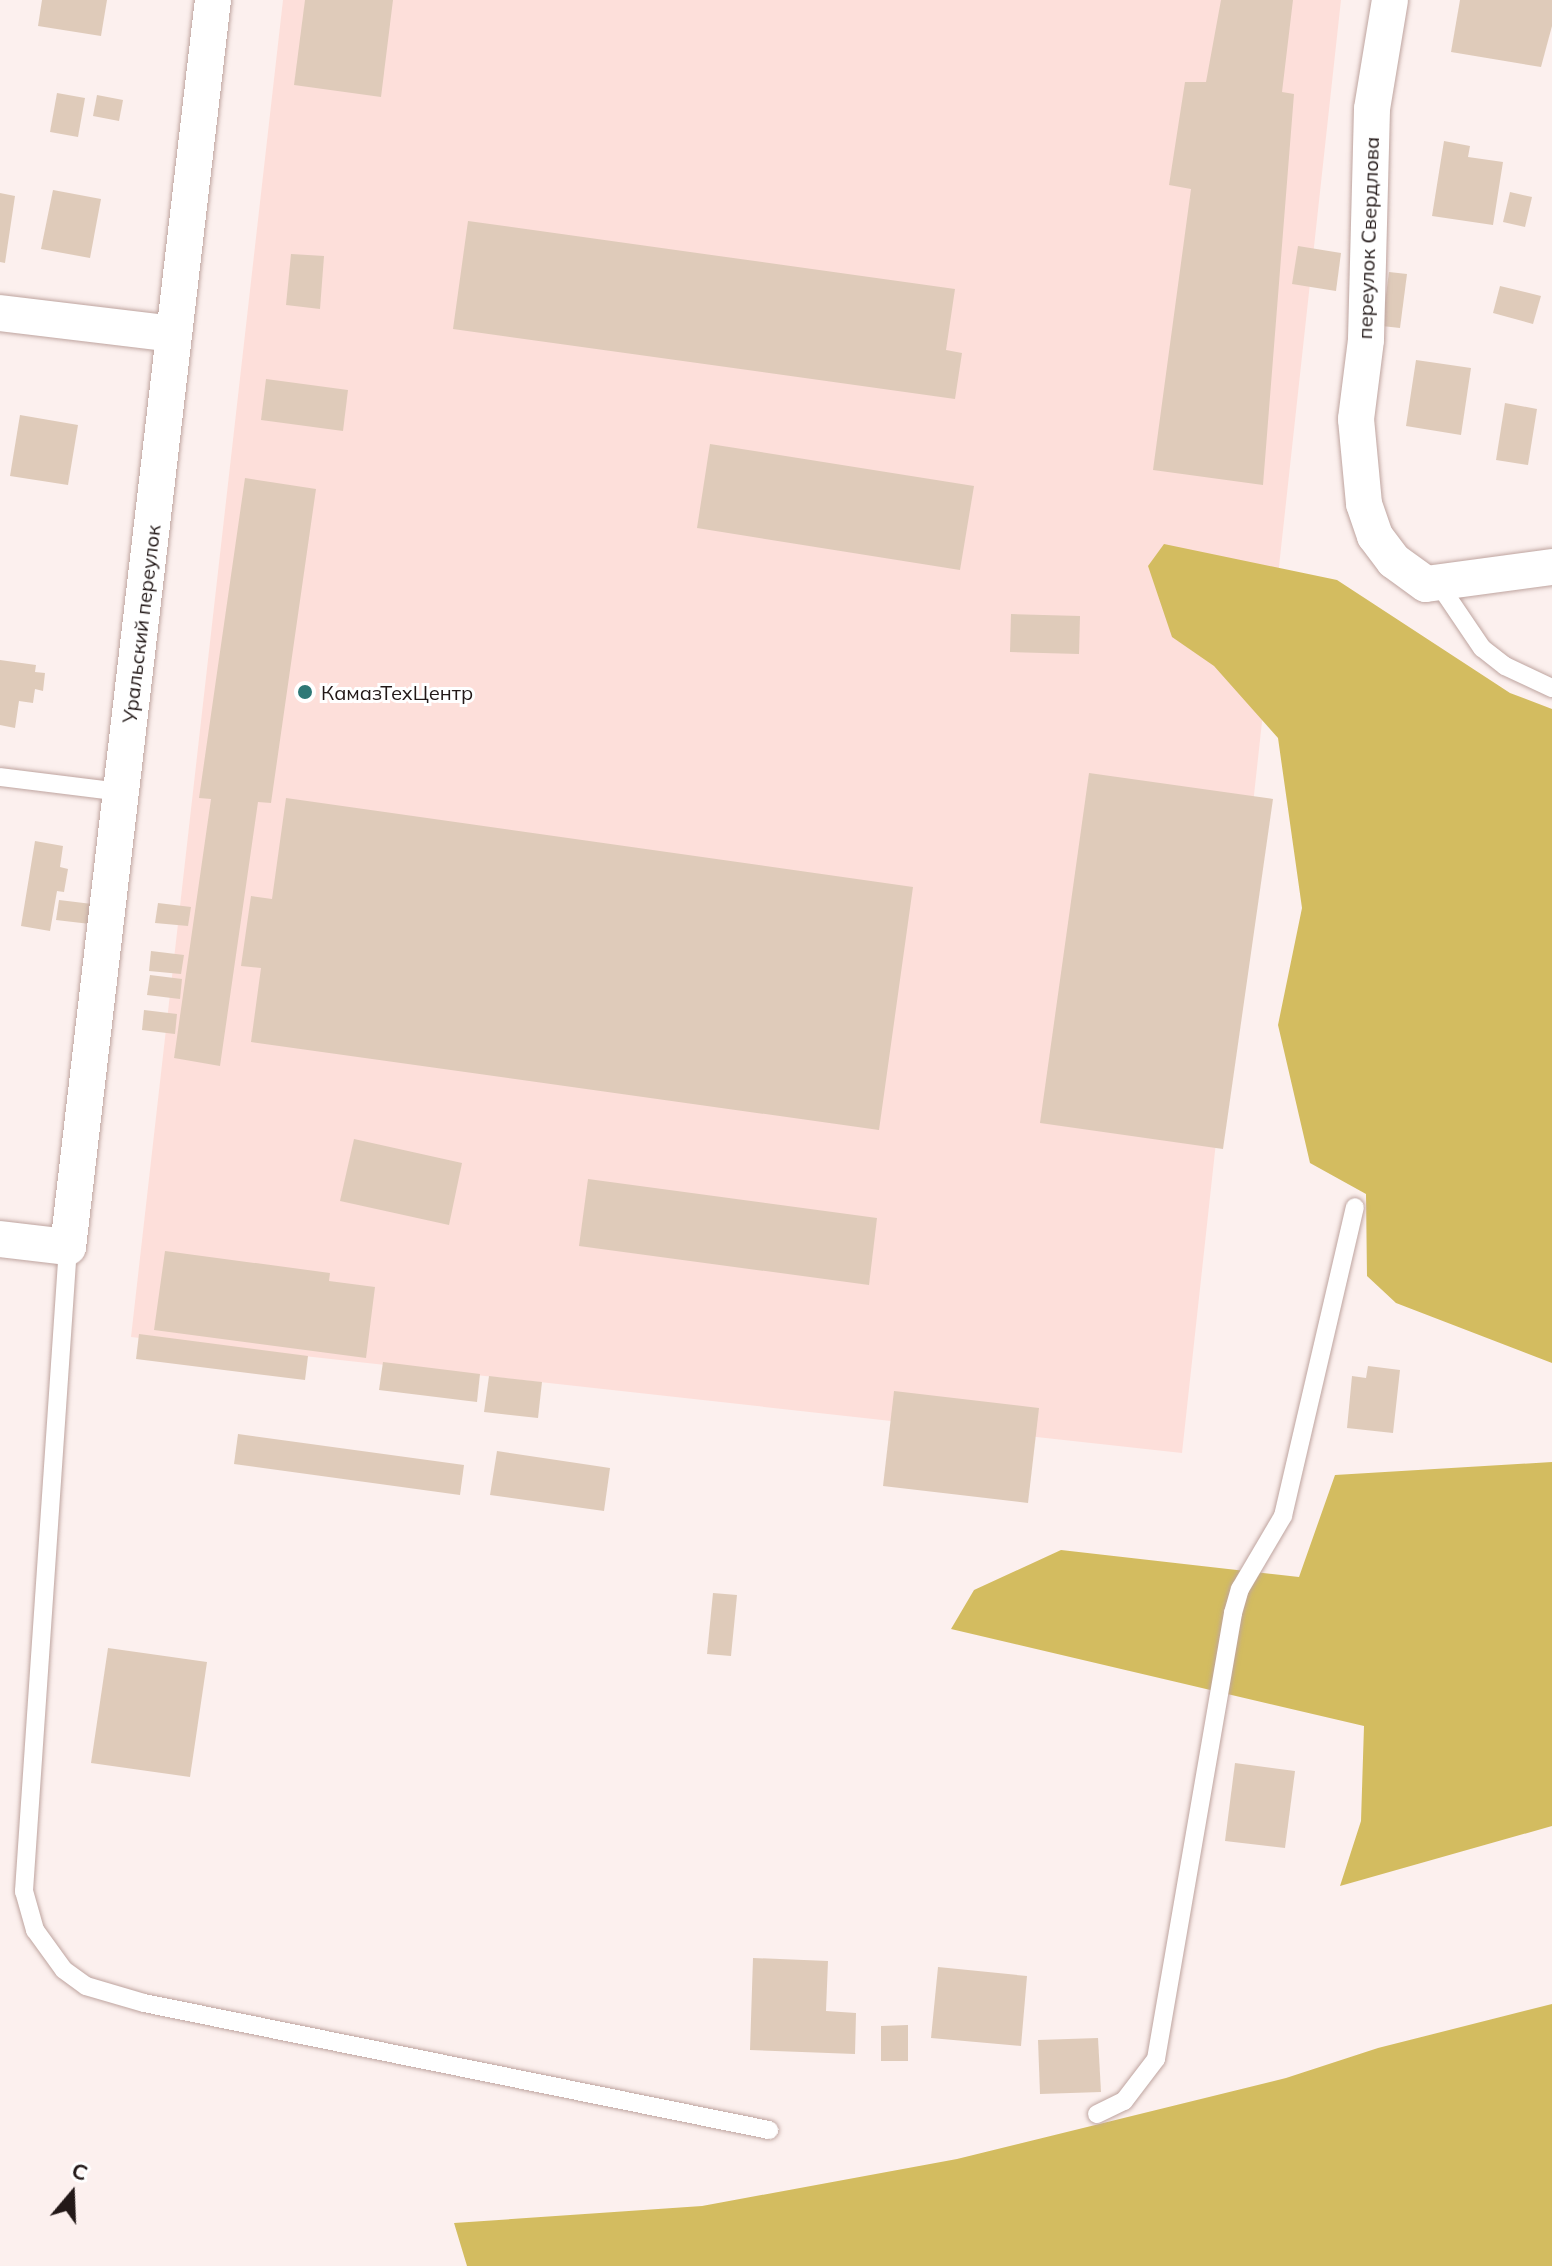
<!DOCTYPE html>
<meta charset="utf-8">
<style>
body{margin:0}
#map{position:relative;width:1552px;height:2266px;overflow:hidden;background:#fcf0ee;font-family:Mulish,sans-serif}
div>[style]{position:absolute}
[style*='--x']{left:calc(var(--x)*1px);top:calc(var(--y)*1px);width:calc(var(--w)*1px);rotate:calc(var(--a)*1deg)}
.built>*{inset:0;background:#fddfda}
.forest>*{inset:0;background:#d3bc60}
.building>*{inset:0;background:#dfcbba}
.roads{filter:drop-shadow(0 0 2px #bea49f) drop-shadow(0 0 2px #bea49f)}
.service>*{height:18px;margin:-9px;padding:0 9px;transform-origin:9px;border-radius:9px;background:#fff}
.minor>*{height:36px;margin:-18px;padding:0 18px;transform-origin:18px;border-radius:18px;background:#fff}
.dots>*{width:22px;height:22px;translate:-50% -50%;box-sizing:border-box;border:4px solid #fff;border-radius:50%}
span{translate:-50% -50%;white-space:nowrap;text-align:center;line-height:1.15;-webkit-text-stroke:6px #fff;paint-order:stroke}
.street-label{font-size:20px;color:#221817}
.poi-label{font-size:20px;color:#221817}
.left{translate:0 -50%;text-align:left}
.north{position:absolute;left:32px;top:2154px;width:80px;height:80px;-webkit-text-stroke:6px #fff;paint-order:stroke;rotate:19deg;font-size:22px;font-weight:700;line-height:32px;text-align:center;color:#221817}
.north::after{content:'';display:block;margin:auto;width:28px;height:36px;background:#221817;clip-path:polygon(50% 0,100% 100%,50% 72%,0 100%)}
</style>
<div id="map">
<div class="built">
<div style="clip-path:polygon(283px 0,1341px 0,1182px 1453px,131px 1337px)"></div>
</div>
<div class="forest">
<div style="clip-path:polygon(1164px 544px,1337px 580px,1510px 693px,1552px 709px,1552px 1363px,1396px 1303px,1367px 1276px,1366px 1194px,1310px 1163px,1278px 1025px,1302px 908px,1278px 738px,1214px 666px,1172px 637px,1148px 566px)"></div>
<div style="clip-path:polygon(1552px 1462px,1552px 1826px,1340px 1886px,1361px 1821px,1364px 1726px,951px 1629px,974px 1590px,1061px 1550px,1299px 1577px,1335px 1475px)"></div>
<div style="clip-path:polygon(1552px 2004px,1552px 2266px,467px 2266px,454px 2223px,702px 2206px,957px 2159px,1286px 2078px,1378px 2048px)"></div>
</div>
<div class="building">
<div style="clip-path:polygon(42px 0,107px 0,101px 36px,38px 26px)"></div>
<div style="clip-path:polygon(305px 0,393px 0,381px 97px,294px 85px)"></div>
<div style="clip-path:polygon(1221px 0,1293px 0,1282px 92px,1294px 94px,1263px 485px,1153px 470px,1191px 189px,1169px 185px,1185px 82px,1206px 82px)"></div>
<div style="clip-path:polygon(1460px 0,1552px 0,1552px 26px,1541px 67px,1451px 52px)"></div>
<div style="clip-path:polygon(57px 93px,85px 98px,78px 137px,50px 132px)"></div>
<div style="clip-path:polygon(97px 95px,123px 100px,119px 121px,93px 116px)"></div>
<div style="clip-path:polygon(1444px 141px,1470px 146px,1468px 157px,1503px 162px,1493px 225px,1432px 216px)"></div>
<div style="clip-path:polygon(53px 190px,101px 199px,90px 258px,41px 249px)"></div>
<div style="clip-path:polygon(1510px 192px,1532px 197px,1525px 227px,1503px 222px)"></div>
<div style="clip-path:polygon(0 193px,15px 196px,5px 263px,0 262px)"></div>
<div style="clip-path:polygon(468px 221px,955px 289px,946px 350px,962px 353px,955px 399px,453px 329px)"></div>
<div style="clip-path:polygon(1298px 246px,1341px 253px,1336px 291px,1292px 284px)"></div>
<div style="clip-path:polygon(291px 254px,324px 256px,320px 309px,286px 305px)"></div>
<div style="clip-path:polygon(1389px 272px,1407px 274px,1400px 328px,1382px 326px)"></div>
<div style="clip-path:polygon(1500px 286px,1541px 296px,1533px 324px,1493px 313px)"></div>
<div style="clip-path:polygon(1416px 360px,1471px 368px,1461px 435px,1406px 426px)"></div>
<div style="clip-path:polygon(266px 379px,348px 390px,343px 431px,261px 420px)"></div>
<div style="clip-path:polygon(1505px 403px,1537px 409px,1528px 465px,1496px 460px)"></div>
<div style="clip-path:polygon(20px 415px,78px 425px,68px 485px,10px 476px)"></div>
<div style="clip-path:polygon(710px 444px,974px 486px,960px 570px,697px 528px)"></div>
<div style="clip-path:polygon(245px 478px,316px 489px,271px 803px,258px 802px,220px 1066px,174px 1058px,211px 799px,199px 798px)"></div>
<div style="clip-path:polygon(1011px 614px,1080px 616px,1079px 654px,1010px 652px)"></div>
<div style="clip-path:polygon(0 660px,36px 665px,35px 672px,45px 673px,43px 691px,35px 689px,33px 703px,19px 701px,15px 728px,0 725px)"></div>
<div style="clip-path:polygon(1089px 773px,1273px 799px,1223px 1149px,1040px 1123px)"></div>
<div style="clip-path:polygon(286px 798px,913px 887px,879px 1130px,251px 1042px,261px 968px,241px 966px,251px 896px,272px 899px)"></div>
<div style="clip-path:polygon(35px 841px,63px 846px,60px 867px,68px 869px,64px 892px,57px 891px,50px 931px,21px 926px)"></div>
<div style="clip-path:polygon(59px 900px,92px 904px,90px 924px,56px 920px)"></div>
<div style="clip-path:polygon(158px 903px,191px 907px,188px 926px,155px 923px)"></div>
<div style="clip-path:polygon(151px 951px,184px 955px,181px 974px,149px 971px)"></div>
<div style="clip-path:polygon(150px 975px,182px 979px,180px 999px,147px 995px)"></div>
<div style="clip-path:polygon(144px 1010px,177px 1014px,175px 1034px,142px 1030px)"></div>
<div style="clip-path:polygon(354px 1139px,462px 1163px,449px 1225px,340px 1201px)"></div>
<div style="clip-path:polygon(588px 1179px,877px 1218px,869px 1285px,579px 1246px)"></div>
<div style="clip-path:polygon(165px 1251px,330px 1273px,329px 1281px,375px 1287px,366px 1358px,154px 1330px)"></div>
<div style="clip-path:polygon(139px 1334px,308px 1356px,305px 1380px,136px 1359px)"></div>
<div style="clip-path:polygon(383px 1362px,480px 1374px,477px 1402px,379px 1390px)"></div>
<div style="clip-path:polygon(1368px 1366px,1400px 1370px,1393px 1433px,1347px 1428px,1352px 1376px,1366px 1378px)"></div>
<div style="clip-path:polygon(489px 1376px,542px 1382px,538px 1418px,484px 1412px)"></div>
<div style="clip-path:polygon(894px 1391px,1039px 1408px,1028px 1503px,883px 1486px)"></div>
<div style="clip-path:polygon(238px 1434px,464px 1465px,460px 1495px,234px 1464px)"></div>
<div style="clip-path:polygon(497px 1451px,610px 1468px,604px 1511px,490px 1495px)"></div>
<div style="clip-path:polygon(713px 1593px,737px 1595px,731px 1656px,707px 1654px)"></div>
<div style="clip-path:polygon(108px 1648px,207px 1662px,190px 1777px,91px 1763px)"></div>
<div style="clip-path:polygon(1235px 1763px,1295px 1771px,1285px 1848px,1225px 1841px)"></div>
<div style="clip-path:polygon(753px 1958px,828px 1961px,826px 2011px,856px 2013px,855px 2054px,750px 2050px)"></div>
<div style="clip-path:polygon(938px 1967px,1027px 1976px,1021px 2046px,931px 2038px)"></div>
<div style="clip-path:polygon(908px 2025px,908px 2061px,881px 2061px,881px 2026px)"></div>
<div style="clip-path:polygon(1098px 2038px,1101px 2092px,1040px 2094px,1038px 2040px)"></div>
</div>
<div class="roads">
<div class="service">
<div style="--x:1440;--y:586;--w:75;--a:55.9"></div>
<div style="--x:1482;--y:648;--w:29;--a:38"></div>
<div style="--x:1505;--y:666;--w:52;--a:25.1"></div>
<div style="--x:0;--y:777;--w:122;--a:7.1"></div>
<div style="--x:68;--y:1247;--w:646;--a:93.91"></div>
<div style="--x:24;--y:1891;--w:41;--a:74.2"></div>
<div style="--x:35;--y:1930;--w:49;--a:54.1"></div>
<div style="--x:64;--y:1970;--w:27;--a:36"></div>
<div style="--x:86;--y:1986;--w:60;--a:16.3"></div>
<div style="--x:144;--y:2003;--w:638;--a:11.49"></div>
<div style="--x:1097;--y:2114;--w:30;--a:-26"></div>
<div style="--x:1124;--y:2101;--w:53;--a:-52.7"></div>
<div style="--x:1156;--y:2059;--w:453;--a:-80.2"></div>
<div style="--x:1233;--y:1613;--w:25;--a:-74"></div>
<div style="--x:1240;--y:1589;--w:85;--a:-59.5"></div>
<div style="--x:1283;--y:1516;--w:317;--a:-76.9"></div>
</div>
<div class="minor">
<div style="--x:1390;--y:0;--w:110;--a:99.4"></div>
<div style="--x:1372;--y:109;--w:231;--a:91.5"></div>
<div style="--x:1366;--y:340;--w:80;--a:97.2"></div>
<div style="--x:1356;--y:419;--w:85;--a:84.6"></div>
<div style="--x:1364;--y:504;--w:34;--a:71"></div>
<div style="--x:1375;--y:536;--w:31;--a:53"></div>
<div style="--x:1394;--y:561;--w:39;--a:36"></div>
<div style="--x:1426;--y:584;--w:127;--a:-7.7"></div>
<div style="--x:0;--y:313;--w:175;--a:6.9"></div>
<div style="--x:0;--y:1239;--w:68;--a:6.7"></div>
<div style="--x:68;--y:1247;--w:1255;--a:-83.37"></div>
</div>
</div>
<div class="dots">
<div style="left:305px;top:692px;background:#2e7876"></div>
</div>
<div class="street-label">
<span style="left:1368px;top:238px;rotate:-88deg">переулок Свердлова</span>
<span style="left:141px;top:624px;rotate:-83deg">Уральский переулок</span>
</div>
<div class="poi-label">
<span class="left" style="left:321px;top:692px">КамазТехЦентр</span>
</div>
<div class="north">С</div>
</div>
